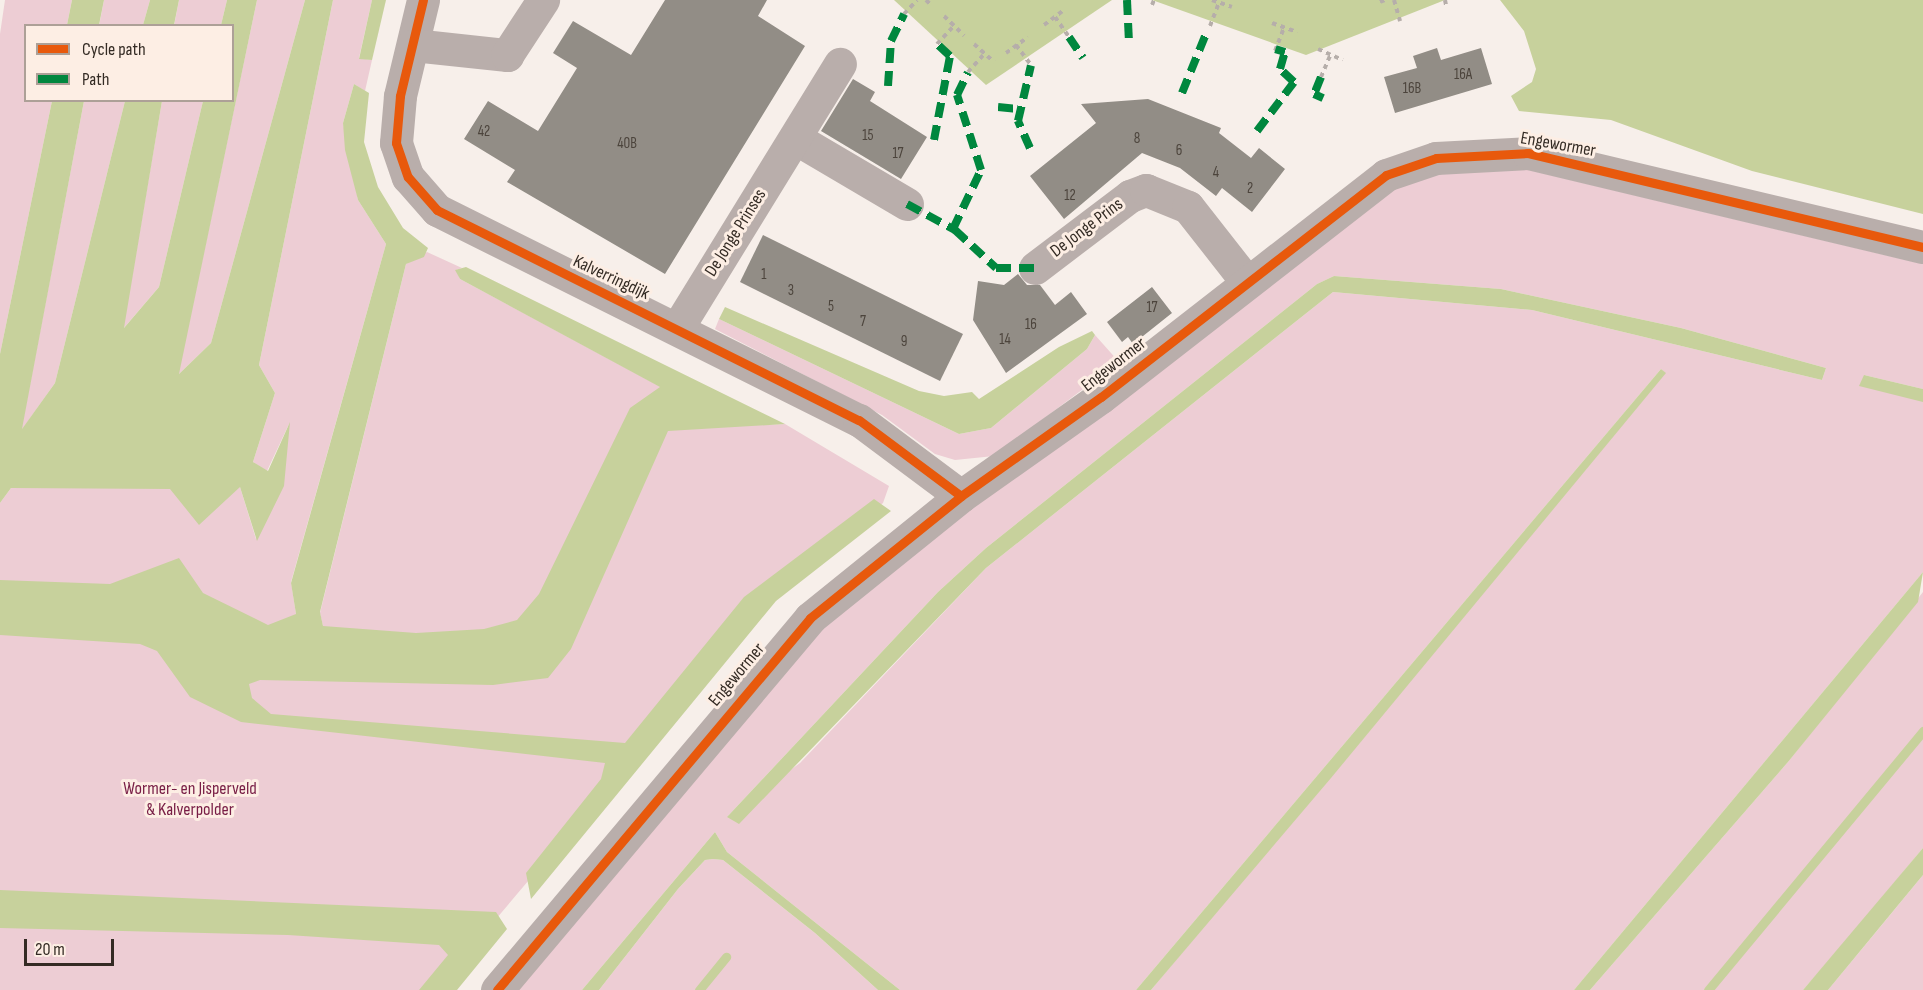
<!DOCTYPE html>
<style>
body{margin:0}
#map{position:relative;width:1923px;height:990px;overflow:hidden;background:#f7efea;font-family:"Sofia Sans Condensed",sans-serif}
div>[style]{position:absolute}
[style*='--x']{left:calc(var(--x)*1px);top:calc(var(--y)*1px);width:calc(var(--w)*1px);rotate:calc(var(--a)*1deg)}
.green>*{inset:0;background:#edcdd4}
.water>*{inset:0;background:#c7d19c}
.stream>*{height:9px;margin:-4.5px;padding:0 4.5px;transform-origin:4.5px;border-radius:4.5px;background:#c7d19c}
.building>*{inset:0;background:#928d86}
.path>*{height:4px;margin-top:-2px;transform-origin:0;background:repeating-linear-gradient(90deg,#b6aeaa 0 4.5px,transparent 0 9px)}
.minor>*{height:33px;margin:-16.5px;padding:0 16.5px;transform-origin:16.5px;border-radius:16.5px;background:#b9aeab}
.quiet>*{height:8px;margin-top:-4px;transform-origin:0;background:repeating-linear-gradient(90deg,#00873e 0 15px,transparent 0 23px)}
.cycleway>*{height:9px;margin:-4.5px;padding:0 4.5px;transform-origin:4.5px;border-radius:4.5px;background:#e8590c}
span{translate:-50% -50%;white-space:nowrap;text-align:center;line-height:1.15;-webkit-text-stroke:6px #fdeee4;paint-order:stroke}
.number-label{font-size:15px;color:#4c443c}
.number-label span{-webkit-text-stroke-width:0}
.street-label{font-size:18px;color:#342b24}
.park-label{font-size:18px;color:#781d45}
.legend{position:absolute;left:24px;top:24px;width:210px;height:78px;box-sizing:border-box;background:#fdeee4;border:2px solid #ada097;margin:0;padding:8px 10px;list-style:none;font-size:18px;color:#342b24}
.legend li{display:flex;align-items:center;gap:12px;height:30px}
.legend b{width:30px;border:2px solid #ada097}
.scale{position:absolute;left:24px;top:939px;width:90px;height:27px;box-sizing:border-box;border:3px solid #342b24;border-top:0;padding-left:8px;font-size:18px;line-height:21px;white-space:nowrap;color:#342b24;-webkit-text-stroke:4px #fdeee4;paint-order:stroke}
</style>
<div id="map">
<div class="green">
<div style="clip-path:polygon(5px 0,72px 0,67px 25px,26px 26px,26px 100px,52px 101px,0 354px,0 34px)"></div>
<div style="clip-path:polygon(104px 0,150px 0,143px 25px,99px 26px)"></div>
<div style="clip-path:polygon(179px 0,227px 0,221px 25px,174px 26px)"></div>
<div style="clip-path:polygon(257px 0,305px 0,211px 343px,178px 375px)"></div>
<div style="clip-path:polygon(333px 0,372px 0,359px 58px,372px 60px,365px 91px,354px 84px,343px 123px,358px 200px,386px 244px,291px 582px,296px 614px,323px 626px,320px 613px,406px 264px,427px 252px,462px 268px,456px 270px,460px 279px,661px 387px,764px 425px,785px 424px,889px 486px,883px 503px,769px 596px,436px 990px,0 990px,0 503px,11px 488px,240px 487px,256px 539px,289px 424px,267px 471px,253px 462px,275px 393px,259px 365px)"></div>
<div style="clip-path:polygon(84px 101px,125px 101px,55px 383px,21px 431px)"></div>
<div style="clip-path:polygon(162px 101px,203px 101px,159px 287px,123px 329px)"></div>
<div style="clip-path:polygon(evenodd,1508px 165px,1923px 264px,1923px 389px,1864px 375px,1923px 401px,1923px 572px,1574px 990px,1151px 990px,1665px 373px,1661px 369px,1136px 990px,900px 990px,727px 852px,715px 832px,582px 990px,511px 990px,838px 610px,1358px 207px,1424px 174px,1508px 165px,1334px 276px,1501px 289px,1681px 328px,1826px 368px,1822px 380px,1532px 310px,1333px 292px,986px 568px,800px 763px,727px 817px,938px 592px,986px 548px,1317px 284px,1334px 276px)"></div>
<div style="clip-path:polygon(719px 319px,959px 434px,991px 428px,1087px 349px,1095px 335px,1119px 362px,994px 456px,955px 460px,935px 454px,882px 415px,715px 329px)"></div>
<div style="clip-path:polygon(1923px 592px,1923px 848px,1851px 935px,1803px 990px,1590px 990px,1788px 762px)"></div>
<div style="clip-path:polygon(713px 859px,723px 860px,815px 933px,878px 990px,599px 990px,678px 889px,705px 860px)"></div>
<div style="clip-path:polygon(1923px 875px,1923px 990px,1828px 990px,1886px 920px)"></div>
</div>
<div class="water">
<div style="clip-path:polygon(72px 0,104px 0,99px 25px,67px 25px)"></div>
<div style="clip-path:polygon(150px 0,179px 0,174px 25px,143px 25px)"></div>
<div style="clip-path:polygon(227px 0,257px 0,179px 374px,211px 343px,305px 0,333px 0,259px 365px,275px 393px,253px 462px,268px 471px,290px 422px,284px 486px,257px 541px,240px 487px,199px 525px,170px 489px,11px 488px,0 503px,0 354px,52px 101px,84px 101px,22px 429px,55px 383px,125px 101px,162px 101px,124px 328px,159px 287px,203px 101px,232px 100px,232px 26px,221px 25px)"></div>
<div style="clip-path:polygon(372px 0,386px 0,372px 60px,359px 59px)"></div>
<div style="clip-path:polygon(894px 0,1112px 0,986px 85px)"></div>
<div style="clip-path:polygon(1152px 0,1445px 0,1306px 55px)"></div>
<div style="clip-path:polygon(1500px 0,1923px 0,1923px 214px,1752px 171px,1611px 120px,1519px 111px,1511px 96px,1532px 82px,1536px 69px,1524px 31px)"></div>
<div style="clip-path:polygon(354px 84px,369px 93px,364px 142px,378px 187px,403px 228px,428px 248px,424px 257px,406px 264px,320px 612px,323px 626px,416px 633px,484px 629px,517px 620px,539px 594px,630px 408px,660px 387px,460px 279px,455px 270px,466px 267px,785px 424px,668px 431px,571px 649px,548px 678px,493px 685px,260px 680px,249px 684px,252px 698px,271px 714px,625px 743px,744px 597px,874px 499px,891px 511px,776px 601px,531px 899px,526px 873px,601px 779px,605px 763px,241px 722px,190px 697px,157px 651px,140px 644px,0 635px,0 580px,110px 584px,179px 558px,203px 593px,268px 625px,296px 614px,291px 583px,386px 244px,358px 200px,345px 150px,343px 123px)"></div>
<div style="clip-path:polygon(1334px 276px,1501px 289px,1681px 328px,1826px 368px,1822px 380px,1532px 310px,1333px 292px,986px 568px,739px 824px,727px 817px,938px 592px,986px 548px,1317px 284px)"></div>
<div style="clip-path:polygon(725px 307px,919px 391px,944px 396px,972px 392px,979px 399px,1059px 347px,1092px 331px,1095px 335px,1087px 349px,991px 428px,959px 434px,719px 319px)"></div>
<div style="clip-path:polygon(1661px 369px,1666px 373px,1331px 778px,1151px 990px,1136px 990px)"></div>
<div style="clip-path:polygon(1864px 375px,1923px 389px,1923px 402px,1859px 386px)"></div>
<div style="clip-path:polygon(1923px 572px,1918px 602px,1788px 762px,1590px 990px,1574px 990px)"></div>
<div style="clip-path:polygon(715px 832px,727px 852px,900px 990px,878px 990px,815px 933px,723px 860px,713px 859px,705px 860px,678px 889px,599px 990px,582px 990px)"></div>
<div style="clip-path:polygon(1923px 848px,1923px 875px,1828px 990px,1803px 990px)"></div>
<div style="clip-path:polygon(0 890px,496px 912px,507px 929px,457px 990px,419px 990px,448px 955px,439px 945px,288px 935px,0 928px)"></div>
</div>
<div class="stream">
<div style="--x:699;--y:990;--w:43;--a:-50.7"></div>
<div style="--x:1708;--y:990;--w:337;--a:-50.3"></div>
</div>
<div class="building">
<div style="clip-path:polygon(665px 0,767px 0,758px 16px,805px 46px,665px 274px,507px 182px,515px 170px,464px 139px,488px 101px,538px 131px,577px 68px,553px 53px,573px 21px,631px 55px)"></div>
<div style="clip-path:polygon(1437px 48px,1441px 60px,1481px 48px,1492px 84px,1395px 113px,1384px 77px,1417px 68px,1413px 56px)"></div>
<div style="clip-path:polygon(853px 79px,875px 92px,870px 101px,927px 137px,901px 179px,821px 131px)"></div>
<div style="clip-path:polygon(1148px 99px,1221px 128px,1219px 133px,1251px 158px,1259px 148px,1285px 169px,1252px 212px,1222px 188px,1216px 196px,1180px 168px,1142px 153px,1064px 219px,1030px 176px,1096px 123px,1081px 104px)"></div>
<div style="clip-path:polygon(763px 235px,963px 334px,940px 381px,740px 282px)"></div>
<div style="clip-path:polygon(1018px 274px,1027px 285px,1040px 285px,1055px 305px,1071px 292px,1087px 314px,1006px 373px,973px 320px,978px 281px,1004px 285px)"></div>
<div style="clip-path:polygon(1152px 287px,1172px 313px,1133px 344px,1128px 337px,1122px 342px,1107px 322px)"></div>
</div>
<div class="path">
<div style="--x:926;--y:0;--w:7;--a:45"></div>
<div style="--x:1212;--y:0;--w:21;--a:19"></div>
<div style="--x:1394;--y:0;--w:22;--a:74"></div>
<div style="--x:1445;--y:0;--w:5;--a:79"></div>
<div style="--x:1380;--y:2;--w:5;--a:-22"></div>
<div style="--x:1152;--y:5;--w:5;--a:-68"></div>
<div style="--x:904;--y:14;--w:19;--a:-47"></div>
<div style="--x:944;--y:16;--w:28;--a:44"></div>
<div style="--x:1055;--y:17;--w:24;--a:55"></div>
<div style="--x:1272;--y:23;--w:27;--a:20"></div>
<div style="--x:1044;--y:25;--w:26;--a:-37"></div>
<div style="--x:1210;--y:26;--w:26;--a:-69"></div>
<div style="--x:937;--y:44;--w:25;--a:-47"></div>
<div style="--x:974;--y:44;--w:27;--a:42"></div>
<div style="--x:1016;--y:45;--w:25;--a:53"></div>
<div style="--x:1318;--y:49;--w:27;--a:24"></div>
<div style="--x:1275;--y:51;--w:26;--a:-69"></div>
<div style="--x:1006;--y:53;--w:27;--a:-36"></div>
<div style="--x:968;--y:72;--w:25;--a:-48"></div>
<div style="--x:1321;--y:77;--w:25;--a:-67"></div>
</div>
<div class="minor">
<div style="--x:423;--y:0;--w:99;--a:103.5"></div>
<div style="--x:400;--y:96;--w:47;--a:94.9"></div>
<div style="--x:396;--y:143;--w:36;--a:71"></div>
<div style="--x:408;--y:177;--w:44;--a:48.7"></div>
<div style="--x:437;--y:210;--w:471;--a:26.5"></div>
<div style="--x:859;--y:420;--w:127;--a:36.7"></div>
<div style="--x:413;--y:45;--w:95;--a:6.1"></div>
<div style="--x:507;--y:55;--w:66;--a:-56.8"></div>
<div style="--x:795;--y:138;--w:130;--a:30.5"></div>
<div style="--x:1035;--y:268;--w:119;--a:-37.2"></div>
<div style="--x:1130;--y:196;--w:17;--a:-21"></div>
<div style="--x:1146;--y:190;--w:45;--a:22"></div>
<div style="--x:1188;--y:207;--w:94;--a:51.9"></div>
<div style="--x:678;--y:327;--w:309;--a:-58.4"></div>
<div style="--x:497;--y:990;--w:486;--a:-49.9"></div>
<div style="--x:810;--y:618;--w:194;--a:-38.9"></div>
<div style="--x:961;--y:496;--w:171;--a:-35.3"></div>
<div style="--x:1101;--y:397;--w:361;--a:-37.9"></div>
<div style="--x:1386;--y:175;--w:53;--a:-18.8"></div>
<div style="--x:1436;--y:158;--w:92;--a:-3.1"></div>
<div style="--x:1528;--y:153;--w:406;--a:13.4"></div>
</div>
<div class="quiet">
<div style="--x:1127;--y:0;--w:43;--a:87.3"></div>
<div style="--x:1069;--y:37;--w:25;--a:56"></div>
<div style="--x:1321;--y:77;--w:18;--a:112"></div>
<div style="--x:1314;--y:94;--w:10;--a:24"></div>
<div style="--x:888;--y:86;--w:45;--a:-86.2"></div>
<div style="--x:891;--y:41;--w:30;--a:-64"></div>
<div style="--x:1182;--y:93;--w:67;--a:-68"></div>
<div style="--x:998;--y:107;--w:20;--a:6"></div>
<div style="--x:1257;--y:131;--w:61;--a:-52.9"></div>
<div style="--x:1294;--y:82;--w:19;--a:-137"></div>
<div style="--x:1280;--y:69;--w:18;--a:-74"></div>
<div style="--x:1285;--y:52;--w:10;--a:-163"></div>
<div style="--x:934;--y:140;--w:86;--a:-79.2"></div>
<div style="--x:950;--y:56;--w:18;--a:-137"></div>
<div style="--x:1030;--y:148;--w:30;--a:-114"></div>
<div style="--x:1018;--y:121;--w:57;--a:-76.9"></div>
<div style="--x:907;--y:204;--w:55;--a:28.4"></div>
<div style="--x:955;--y:230;--w:56;--a:42.8"></div>
<div style="--x:996;--y:268;--w:39;--a:0"></div>
<div style="--x:953;--y:229;--w:65;--a:-64.6"></div>
<div style="--x:981;--y:170;--w:79;--a:-107.7"></div>
<div style="--x:957;--y:95;--w:25;--a:-64"></div>
</div>
<div class="cycleway">
<div style="--x:423;--y:0;--w:99;--a:103.5"></div>
<div style="--x:400;--y:96;--w:47;--a:94.9"></div>
<div style="--x:396;--y:143;--w:36;--a:71"></div>
<div style="--x:408;--y:177;--w:44;--a:48.7"></div>
<div style="--x:437;--y:210;--w:471;--a:26.5"></div>
<div style="--x:859;--y:420;--w:127;--a:36.7"></div>
<div style="--x:497;--y:990;--w:486;--a:-49.9"></div>
<div style="--x:810;--y:618;--w:194;--a:-38.9"></div>
<div style="--x:961;--y:496;--w:171;--a:-35.3"></div>
<div style="--x:1101;--y:397;--w:361;--a:-37.9"></div>
<div style="--x:1386;--y:175;--w:53;--a:-18.8"></div>
<div style="--x:1436;--y:158;--w:92;--a:-3.1"></div>
<div style="--x:1528;--y:153;--w:406;--a:13.4"></div>
</div>
<div class="number-label">
<span style="left:1463px;top:75px">16A</span>
<span style="left:1412px;top:89px">16B</span>
<span style="left:484px;top:132px">42</span>
<span style="left:868px;top:136px">15</span>
<span style="left:1137px;top:139px">8</span>
<span style="left:627px;top:144px">40B</span>
<span style="left:1179px;top:151px">6</span>
<span style="left:898px;top:154px">17</span>
<span style="left:1216px;top:173px">4</span>
<span style="left:1250px;top:189px">2</span>
<span style="left:1070px;top:196px">12</span>
<span style="left:764px;top:275px">1</span>
<span style="left:791px;top:291px">3</span>
<span style="left:831px;top:307px">5</span>
<span style="left:1152px;top:308px">17</span>
<span style="left:863px;top:322px">7</span>
<span style="left:1031px;top:325px">16</span>
<span style="left:1005px;top:340px">14</span>
<span style="left:904px;top:342px">9</span>
</div>
<div class="street-label">
<span style="left:1558px;top:145px;rotate:10deg">Engewormer</span>
<span style="left:1087px;top:228px;rotate:-37deg">De Jonge Prins</span>
<span style="left:736px;top:233px;rotate:-58deg">De Jonge Prinses</span>
<span style="left:611px;top:278px;rotate:25deg">Kalverringdijk</span>
<span style="left:1114px;top:365px;rotate:-38deg">Engewormer</span>
<span style="left:737px;top:675px;rotate:-50deg">Engewormer</span>
</div>
<div class="park-label">
<span style="left:190px;top:800px">Wormer- en Jisperveld<br>&amp; Kalverpolder</span>
</div>
<ul class="legend">
<li><b style="height:8px;background:#e8590c"></b>Cycle path</li>
<li><b style="height:8px;background:#00873e"></b>Path</li>
</ul>
<div class="scale">20 m</div>
</div>
